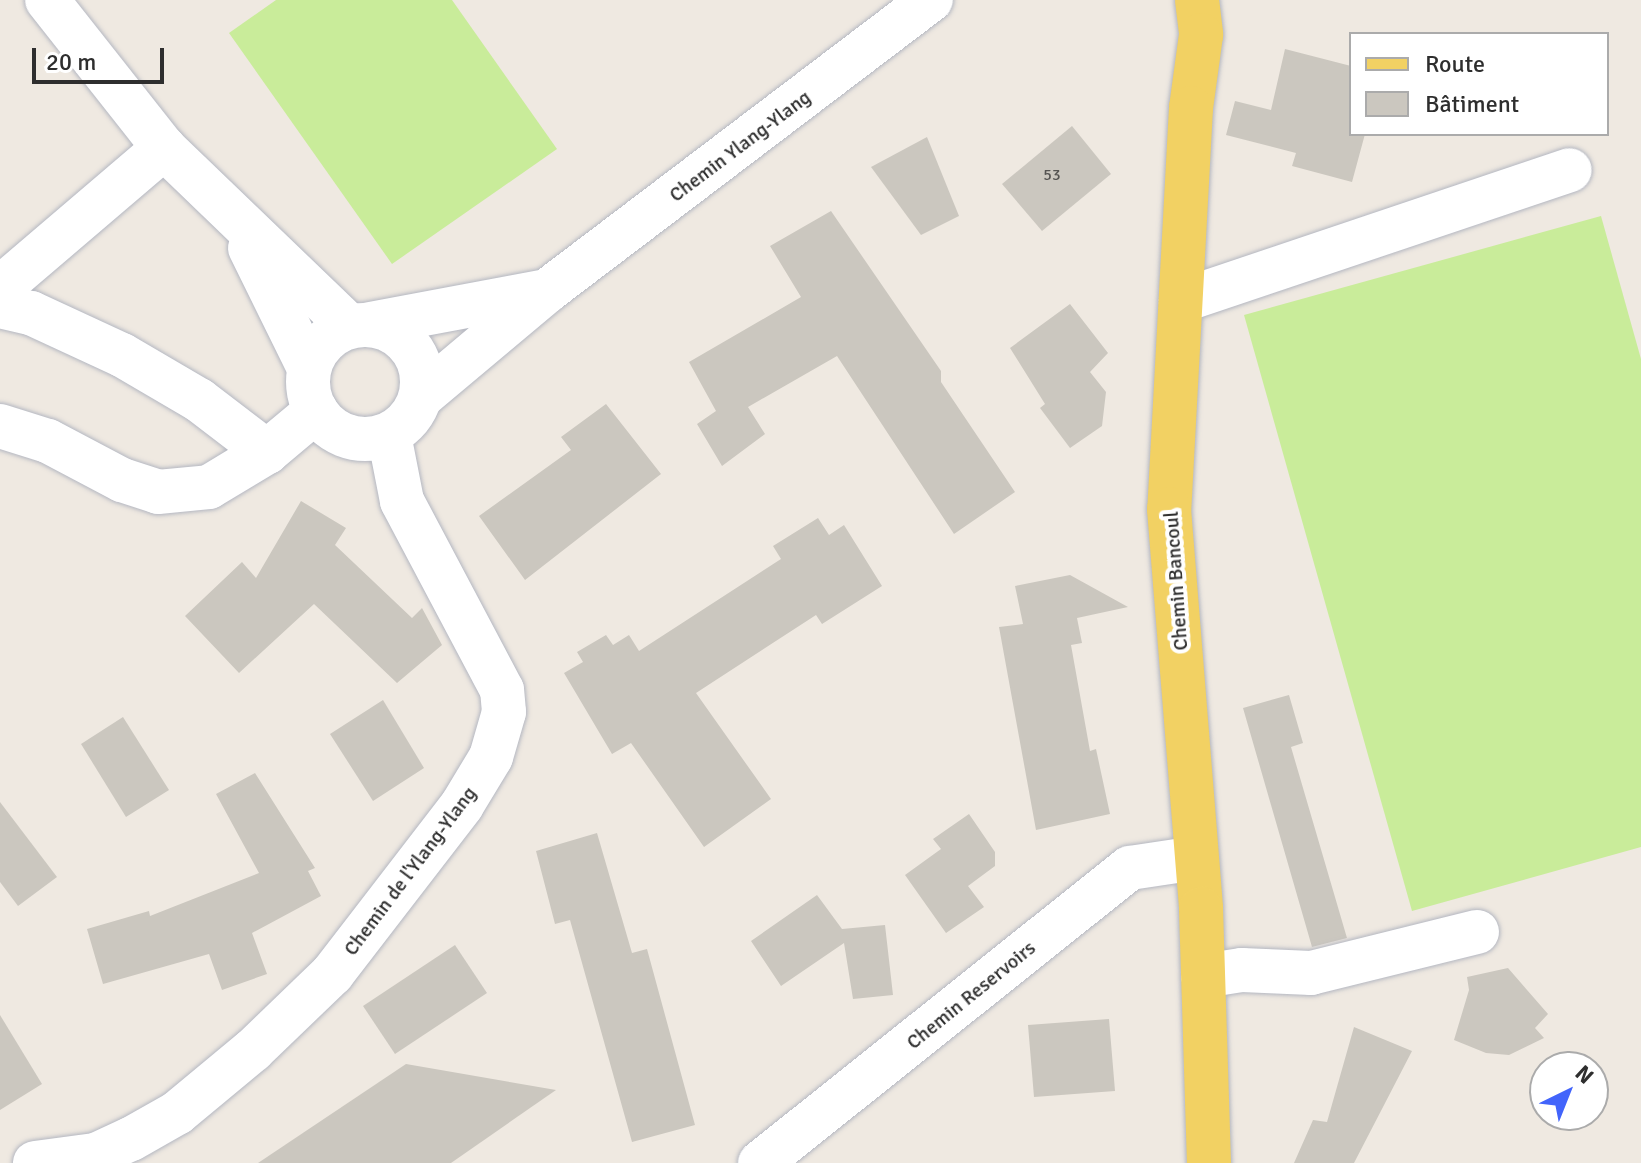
<!DOCTYPE html>
<meta charset="utf-8">
<style>
body{margin:0}
#map{position:relative;width:1641px;height:1163px;overflow:hidden;background:#efe9e1;font-family:Signika,sans-serif}
div>[style]{position:absolute}
[style*='--x']{left:calc(var(--x)*1px);top:calc(var(--y)*1px);width:calc(var(--w)*1px);rotate:calc(var(--a)*1deg)}
.pitch>*{inset:0;background:#c9ec9a}
.building>*{inset:0;background:#cbc7bf}
.roads{filter:drop-shadow(0 0 2px #b4b7c1) drop-shadow(0 0 2px #b4b7c1)}
.minor>*{height:44px;margin:-22px;padding:0 22px;transform-origin:22px;border-radius:22px;background:#fff}
.minor>.ring{margin:-22px;padding:0;box-sizing:content-box;background:none;border:44px solid #fff;border-radius:50%}
.major>*{height:44px;margin:-22px;padding:0 22px;transform-origin:22px;border-radius:22px;background:#f2d163}
span{translate:-50% -50%;white-space:nowrap;text-align:center;line-height:1.15;-webkit-text-stroke:8px #fff;paint-order:stroke}
.number-label{font-size:16px;color:#555452}
.number-label span{-webkit-text-stroke-width:0}
.street-label{font-size:20px;color:#2e2e2e}
.legend{position:absolute;left:1349px;top:32px;width:260px;height:104px;box-sizing:border-box;background:#fff;border:2px solid #ababab;margin:0;padding:10px 14px;list-style:none;font-size:24px;color:#2e2e2e}
.legend li{display:flex;align-items:center;gap:16px;height:40px}
.legend b{width:40px;border:2px solid #ababab}
.north{position:absolute;left:1529px;top:1051px;width:80px;height:80px;box-sizing:border-box;background:#fff;border:2px solid #ababab;border-radius:50%;rotate:43deg;font-size:22px;font-weight:700;line-height:32px;text-align:center;color:#2e2e2e}
.north::after{content:'';display:block;margin:auto;width:28px;height:36px;background:#4264fb;clip-path:polygon(50% 0,100% 100%,50% 72%,0 100%)}
.scale{position:absolute;left:32px;top:48px;width:132px;height:36px;box-sizing:border-box;border:4px solid #2e2e2e;border-top:0;padding-left:10px;font-size:24px;line-height:28px;white-space:nowrap;color:#2e2e2e;-webkit-text-stroke:6px #fff;paint-order:stroke}
</style>
<div id="map">
<div class="pitch">
<div style="clip-path:polygon(276px 0,452px 0,557px 149px,392px 264px,229px 33px)"></div>
<div style="clip-path:polygon(1601px 216px,1641px 359px,1641px 847px,1412px 911px,1244px 315px)"></div>
</div>
<div class="building">
<div style="clip-path:polygon(1285px 49px,1351px 66px,1351px 134px,1365px 134px,1352px 182px,1292px 166px,1296px 153px,1226px 135px,1235px 101px,1271px 110px)"></div>
<div style="clip-path:polygon(1072px 126px,1111px 174px,1042px 231px,1002px 184px)"></div>
<div style="clip-path:polygon(927px 137px,959px 216px,921px 235px,871px 167px)"></div>
<div style="clip-path:polygon(831px 211px,941px 371px,941px 382px,1015px 492px,954px 534px,837px 356px,748px 407px,765px 434px,722px 466px,697px 424px,716px 411px,689px 362px,801px 297px,770px 246px)"></div>
<div style="clip-path:polygon(1070px 304px,1108px 353px,1090px 372px,1106px 392px,1102px 426px,1070px 448px,1040px 408px,1045px 404px,1010px 348px)"></div>
<div style="clip-path:polygon(606px 404px,661px 474px,525px 580px,479px 516px,571px 450px,561px 437px)"></div>
<div style="clip-path:polygon(301px 501px,346px 528px,335px 545px,412px 618px,422px 608px,442px 645px,397px 683px,314px 604px,239px 673px,185px 616px,242px 562px,256px 578px)"></div>
<div style="clip-path:polygon(818px 518px,829px 535px,844px 525px,882px 586px,822px 624px,816px 615px,696px 693px,771px 799px,704px 847px,631px 743px,612px 754px,564px 673px,583px 662px,577px 652px,606px 635px,613px 645px,629px 635px,639px 651px,781px 559px,773px 546px)"></div>
<div style="clip-path:polygon(1070px 575px,1128px 607px,1077px 618px,1082px 643px,1071px 645px,1090px 751px,1096px 749px,1110px 814px,1036px 830px,999px 627px,1023px 624px,1015px 586px)"></div>
<div style="clip-path:polygon(1289px 695px,1303px 743px,1291px 747px,1347px 938px,1312px 947px,1243px 708px)"></div>
<div style="clip-path:polygon(383px 700px,424px 768px,373px 801px,330px 734px)"></div>
<div style="clip-path:polygon(123px 717px,169px 790px,126px 817px,81px 744px)"></div>
<div style="clip-path:polygon(255px 773px,315px 868px,308px 871px,321px 896px,252px 933px,267px 974px,222px 990px,209px 954px,103px 984px,87px 929px,149px 911px,150px 916px,259px 873px,216px 794px)"></div>
<div style="clip-path:polygon(0 802px,57px 877px,18px 906px,0 882px)"></div>
<div style="clip-path:polygon(969px 814px,995px 852px,995px 866px,968px 886px,984px 907px,946px 933px,905px 875px,941px 849px,933px 839px)"></div>
<div style="clip-path:polygon(597px 833px,632px 953px,647px 949px,695px 1125px,632px 1142px,570px 920px,555px 924px,536px 851px)"></div>
<div style="clip-path:polygon(817px 895px,842px 929px,885px 925px,893px 995px,853px 999px,844px 943px,781px 986px,751px 941px)"></div>
<div style="clip-path:polygon(455px 945px,487px 993px,395px 1054px,363px 1006px)"></div>
<div style="clip-path:polygon(1508px 968px,1548px 1014px,1535px 1028px,1544px 1038px,1509px 1055px,1486px 1053px,1454px 1040px,1469px 990px,1467px 977px)"></div>
<div style="clip-path:polygon(0 1015px,42px 1084px,0 1110px)"></div>
<div style="clip-path:polygon(1109px 1019px,1115px 1091px,1034px 1097px,1028px 1025px)"></div>
<div style="clip-path:polygon(1354px 1027px,1412px 1051px,1354px 1163px,1294px 1163px,1313px 1120px,1327px 1122px)"></div>
<div style="clip-path:polygon(406px 1064px,556px 1090px,451px 1163px,258px 1163px)"></div>
</div>
<div class="roads">
<div class="minor">
<div style="--x:47;--y:0;--w:189;--a:51.7"></div>
<div style="--x:164;--y:148;--w:257;--a:43.9"></div>
<div style="--x:250;--y:248;--w:134;--a:63.8"></div>
<div style="--x:0;--y:288;--w:216;--a:-40.5"></div>
<div style="--x:1181;--y:301;--w:410;--a:-18.6"></div>
<div style="--x:0;--y:306;--w:32;--a:13"></div>
<div style="--x:31;--y:313;--w:100;--a:24.8"></div>
<div style="--x:122;--y:355;--w:89;--a:30.3"></div>
<div style="--x:199;--y:400;--w:86;--a:37.4"></div>
<div style="--x:370;--y:324;--w:180;--a:-10.6"></div>
<div class="ring" style="left:308px;top:325px;width:70px;height:70px"></div>
<div style="--x:422;--y:396;--w:163;--a:-40"></div>
<div style="--x:547;--y:291;--w:482;--a:-37.2"></div>
<div style="--x:0;--y:426;--w:50;--a:17.4"></div>
<div style="--x:48;--y:441;--w:84;--a:27.8"></div>
<div style="--x:122;--y:480;--w:38;--a:18"></div>
<div style="--x:158;--y:492;--w:51;--a:-5.6"></div>
<div style="--x:209;--y:487;--w:68;--a:-31.1"></div>
<div style="--x:267;--y:452;--w:64;--a:-39.9"></div>
<div style="--x:1203;--y:976;--w:39;--a:-9"></div>
<div style="--x:1242;--y:970;--w:69;--a:2.5"></div>
<div style="--x:1311;--y:973;--w:171;--a:-13.9"></div>
<div style="--x:35;--y:1163;--w:62;--a:-7.5"></div>
<div style="--x:96;--y:1155;--w:38;--a:-25"></div>
<div style="--x:131;--y:1139;--w:53;--a:-29.5"></div>
<div style="--x:177;--y:1113;--w:99;--a:-39.7"></div>
<div style="--x:253;--y:1050;--w:110;--a:-43.9"></div>
<div style="--x:332;--y:974;--w:213;--a:-52.4"></div>
<div style="--x:462;--y:805;--w:56;--a:-58.9"></div>
<div style="--x:491;--y:757;--w:47;--a:-73.9"></div>
<div style="--x:504;--y:712;--w:22;--a:-95"></div>
<div style="--x:502;--y:690;--w:214;--a:-117.9"></div>
<div style="--x:402;--y:501;--w:67;--a:-101.1"></div>
<div style="--x:760;--y:1163;--w:473;--a:-38.6"></div>
<div style="--x:1130;--y:868;--w:67;--a:-8.6"></div>
</div>
<div class="major">
<div style="--x:1197;--y:0;--w:35;--a:83"></div>
<div style="--x:1201;--y:35;--w:74;--a:97.8"></div>
<div style="--x:1191;--y:108;--w:402;--a:93.1"></div>
<div style="--x:1169;--y:509;--w:401;--a:85.4"></div>
<div style="--x:1201;--y:909;--w:254;--a:88.2"></div>
</div>
</div>
<div class="number-label">
<span style="left:1052px;top:175px">53</span>
</div>
<div class="street-label">
<span style="left:740px;top:146px;rotate:-37deg">Chemin Ylang-Ylang</span>
<span style="left:1176px;top:581px;rotate:-94deg">Chemin Bancoul</span>
<span style="left:410px;top:871px;rotate:-53deg">Chemin de l'Ylang-Ylang</span>
<span style="left:971px;top:995px;rotate:-39deg">Chemin Reservoirs</span>
</div>
<ul class="legend">
<li><b style="height:10px;background:#f2d163"></b>Route</li>
<li><b style="height:22px;background:#cbc7bf"></b>Bâtiment</li>
</ul>
<div class="north">N</div>
<div class="scale">20 m</div>
</div>
